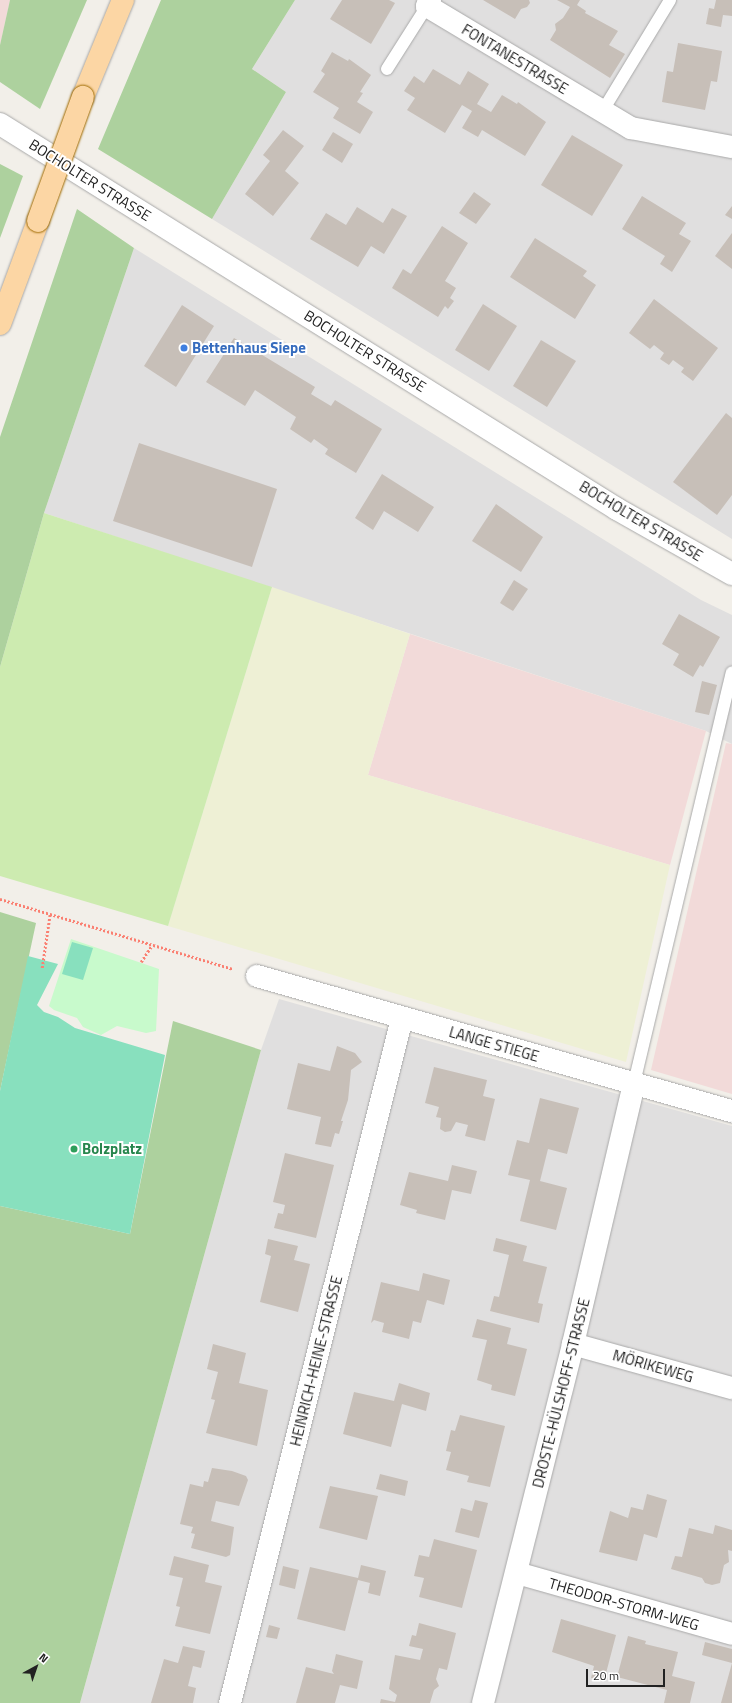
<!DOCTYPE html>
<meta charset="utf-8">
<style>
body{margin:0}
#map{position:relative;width:732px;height:1703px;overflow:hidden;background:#f2efe9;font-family:"Titillium Web",sans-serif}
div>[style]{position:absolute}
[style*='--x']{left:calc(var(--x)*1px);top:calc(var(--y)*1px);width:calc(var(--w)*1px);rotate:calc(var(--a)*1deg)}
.residential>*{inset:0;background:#e0dfdf}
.commercial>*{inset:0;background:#f2dad9}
.farmland>*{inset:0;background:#eef0d5}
.grass>*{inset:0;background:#cdebb0}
.forest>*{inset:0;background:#add19e}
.park>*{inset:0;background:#c8facc}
.pitch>*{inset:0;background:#88e0be}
.building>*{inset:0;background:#c7bfb8}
.path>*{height:2.5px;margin-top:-1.25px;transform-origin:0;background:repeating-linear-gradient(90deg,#fa8072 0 2px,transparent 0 4px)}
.roads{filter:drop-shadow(0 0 1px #a9a9a9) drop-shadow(0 0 1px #a9a9a9)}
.service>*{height:12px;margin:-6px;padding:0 6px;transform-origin:6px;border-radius:6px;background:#fff}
.minor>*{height:22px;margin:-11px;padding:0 11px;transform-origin:11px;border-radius:11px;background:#fff}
.tertiary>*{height:22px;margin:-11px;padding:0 11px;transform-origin:11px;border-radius:11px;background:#fff}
.primary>*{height:22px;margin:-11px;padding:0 11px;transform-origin:11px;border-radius:11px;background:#fcd6a4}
.bridges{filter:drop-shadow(0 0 1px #a06b00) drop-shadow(0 0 1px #a06b00)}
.primary-bridge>*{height:22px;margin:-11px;padding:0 11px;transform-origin:11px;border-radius:11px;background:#fcd6a4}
.dots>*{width:11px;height:11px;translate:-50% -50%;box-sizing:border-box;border:2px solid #fff;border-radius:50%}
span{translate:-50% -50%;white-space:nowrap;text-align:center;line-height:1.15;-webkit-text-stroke:4px #fff;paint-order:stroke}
.street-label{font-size:15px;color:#222}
.shop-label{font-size:15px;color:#366cbe;font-weight:700}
.left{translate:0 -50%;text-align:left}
.leisure-label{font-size:15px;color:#27864d;font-weight:700}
.north{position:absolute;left:16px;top:1647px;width:40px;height:40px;-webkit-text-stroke:3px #fff;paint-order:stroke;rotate:40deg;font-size:11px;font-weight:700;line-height:16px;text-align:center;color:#222}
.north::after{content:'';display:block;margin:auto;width:14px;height:18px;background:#222;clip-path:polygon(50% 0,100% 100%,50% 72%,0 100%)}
.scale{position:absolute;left:586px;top:1669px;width:79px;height:18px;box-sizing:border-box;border:2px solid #222;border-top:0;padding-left:5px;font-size:12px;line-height:14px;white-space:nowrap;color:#222;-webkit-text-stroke:3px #fff;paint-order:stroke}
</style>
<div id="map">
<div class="residential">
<div style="clip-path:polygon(295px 0,732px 0,732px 539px,212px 219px,286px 92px,252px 69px)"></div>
<div style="clip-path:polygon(134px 248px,701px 600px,732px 615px,732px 744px,706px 731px,44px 513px)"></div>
<div style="clip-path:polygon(279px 999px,732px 1126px,732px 1703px,80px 1703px,261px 1050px)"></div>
</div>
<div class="commercial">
<div style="clip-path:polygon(0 0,10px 0,0 45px)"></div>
<div style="clip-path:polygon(410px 634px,706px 731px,670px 865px,368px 775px)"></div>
<div style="clip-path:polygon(726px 743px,732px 744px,732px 1094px,651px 1070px)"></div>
</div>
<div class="farmland">
<div style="clip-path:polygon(272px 587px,410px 634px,368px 775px,670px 865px,626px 1062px,168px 926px)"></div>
</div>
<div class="grass">
<div style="clip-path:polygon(44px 513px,272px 587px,168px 926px,0 876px,0 667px)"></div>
</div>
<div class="forest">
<div style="clip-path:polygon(10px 0,87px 0,40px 109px,0 82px,0 45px)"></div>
<div style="clip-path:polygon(161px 0,295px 0,252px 69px,286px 92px,212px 219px,98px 149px)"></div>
<div style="clip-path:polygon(0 164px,23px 176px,0 238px)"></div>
<div style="clip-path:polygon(77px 209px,134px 248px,44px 513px,0 667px,0 437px)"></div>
<div style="clip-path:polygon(0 912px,36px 923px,0 1091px)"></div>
<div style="clip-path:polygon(173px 1021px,261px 1050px,80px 1703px,0 1703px,0 1206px,130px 1234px)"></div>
</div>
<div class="park">
<div style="clip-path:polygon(71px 939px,159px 969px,156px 1031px,146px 1033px,117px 1026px,101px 1035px,83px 1027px,77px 1018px,54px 1010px,49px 1006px)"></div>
</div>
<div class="pitch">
<div style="clip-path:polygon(72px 942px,93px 948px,83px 980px,62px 974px)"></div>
<div style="clip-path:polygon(28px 956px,58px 964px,37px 1005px,44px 1012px,58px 1017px,75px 1028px,165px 1055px,130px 1234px,0 1206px,0 1091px)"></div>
</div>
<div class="building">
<div style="clip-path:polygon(342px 0,389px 0,395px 3px,371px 44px,330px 19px)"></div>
<div style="clip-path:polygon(483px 0,529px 0,530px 3px,527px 7px,521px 9px,515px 19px)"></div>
<div style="clip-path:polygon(557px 0,580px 0,577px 5px,586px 11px,585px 13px,618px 31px,609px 45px,625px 54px,610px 78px,550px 40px,556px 30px,555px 24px,563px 18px,570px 7px)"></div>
<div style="clip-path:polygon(716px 0,732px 0,732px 16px,723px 15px,721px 27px,706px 24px,709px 8px,714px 9px)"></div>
<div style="clip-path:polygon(678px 43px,722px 51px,717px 82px,711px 81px,705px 110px,662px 102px,667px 71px,673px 72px)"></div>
<div style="clip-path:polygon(332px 52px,348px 61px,349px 59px,371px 75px,360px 92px,363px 93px,357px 102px,373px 112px,360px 134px,333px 118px,339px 108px,313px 92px,325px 74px,321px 71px)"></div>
<div style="clip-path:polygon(433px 69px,460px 85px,468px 71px,489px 84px,477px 104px,491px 112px,502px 95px,517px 104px,518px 102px,546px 122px,525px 156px,482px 130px,478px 137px,462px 128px,472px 111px,462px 105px,445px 133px,407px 110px,415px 98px,404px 91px,414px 76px,424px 83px)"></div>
<div style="clip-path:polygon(283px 130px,304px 146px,285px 171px,299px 183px,273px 216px,245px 194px,270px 161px,263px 155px)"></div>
<div style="clip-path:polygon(333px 132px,353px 144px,342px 163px,322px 150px)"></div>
<div style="clip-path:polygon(572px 135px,623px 165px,592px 216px,541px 185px)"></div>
<div style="clip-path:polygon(474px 192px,491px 204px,476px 224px,459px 213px)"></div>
<div style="clip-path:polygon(642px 196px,686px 223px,679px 234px,691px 241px,672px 272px,660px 264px,665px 256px,622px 229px)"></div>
<div style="clip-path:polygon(732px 206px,732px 219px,725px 215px)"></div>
<div style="clip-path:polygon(357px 207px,383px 223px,392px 208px,407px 216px,384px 254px,371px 246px,358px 267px,310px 239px,326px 213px,346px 225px)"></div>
<div style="clip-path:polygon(442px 226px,468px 243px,445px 281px,456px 288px,450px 298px,454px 301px,448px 309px,445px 306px,438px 317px,392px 288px,403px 269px,411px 274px)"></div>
<div style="clip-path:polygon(732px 233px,732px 269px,715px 256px)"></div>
<div style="clip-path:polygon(535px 238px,587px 271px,583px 276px,596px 285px,575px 319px,510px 277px)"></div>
<div style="clip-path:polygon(654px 299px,718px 348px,693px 381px,681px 372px,684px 368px,673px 360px,669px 365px,660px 359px,664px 353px,654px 345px,650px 349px,629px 333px)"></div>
<div style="clip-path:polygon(483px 304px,517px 326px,489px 371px,455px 350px)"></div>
<div style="clip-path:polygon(182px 305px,214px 326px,176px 387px,144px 366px)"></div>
<div style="clip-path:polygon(234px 338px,315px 387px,311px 394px,331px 406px,335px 400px,382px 429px,356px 473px,325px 454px,328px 449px,314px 439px,311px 443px,290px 429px,296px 417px,255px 390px,245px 406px,206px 382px,224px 354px,222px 352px,224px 349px,226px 350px)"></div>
<div style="clip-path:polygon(541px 340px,576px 361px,547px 407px,513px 386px)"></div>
<div style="clip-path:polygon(726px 413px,732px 418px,732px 495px,717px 515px,673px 482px)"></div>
<div style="clip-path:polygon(139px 443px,277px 489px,252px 567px,113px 521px)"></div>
<div style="clip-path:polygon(382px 474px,434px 507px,418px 532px,384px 511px,373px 530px,355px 518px)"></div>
<div style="clip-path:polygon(496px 504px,543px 537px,521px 572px,472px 541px)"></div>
<div style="clip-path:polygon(514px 580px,528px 589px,513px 611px,500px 603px)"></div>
<div style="clip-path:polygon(679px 614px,720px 637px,703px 667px,700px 665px,693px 677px,673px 665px,679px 654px,662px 644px)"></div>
<div style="clip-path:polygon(702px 681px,717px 685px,709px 715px,695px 712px)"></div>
<div style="clip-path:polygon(337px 1046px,355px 1053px,362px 1062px,351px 1070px,348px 1100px,341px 1121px,343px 1121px,339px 1134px,335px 1133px,331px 1147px,315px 1144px,321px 1117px,287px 1109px,298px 1063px,330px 1071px)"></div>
<div style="clip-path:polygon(434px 1067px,487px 1080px,483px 1096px,495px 1099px,485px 1141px,465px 1136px,468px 1125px,456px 1122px,451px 1131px,445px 1132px,440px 1129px,441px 1118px,436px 1117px,439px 1107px,425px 1103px)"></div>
<div style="clip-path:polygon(540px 1098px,579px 1108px,567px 1154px,548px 1149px,540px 1181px,567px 1188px,556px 1230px,520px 1221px,530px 1180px,508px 1175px,517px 1140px,529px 1143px)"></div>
<div style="clip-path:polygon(285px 1153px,334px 1165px,316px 1238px,274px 1228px,278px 1213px,283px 1214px,285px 1205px,273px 1202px)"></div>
<div style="clip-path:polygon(452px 1165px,477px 1171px,471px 1194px,452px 1190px,445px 1220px,416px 1213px,417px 1210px,400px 1205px,409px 1172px,448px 1181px)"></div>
<div style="clip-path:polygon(496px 1238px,527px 1246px,523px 1261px,547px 1267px,538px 1303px,543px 1304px,539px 1323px,490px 1311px,494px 1296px,499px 1297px,509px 1255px,493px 1251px)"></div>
<div style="clip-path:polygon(268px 1239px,298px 1246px,294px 1260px,310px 1264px,298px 1312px,260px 1302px,271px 1256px,265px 1254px)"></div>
<div style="clip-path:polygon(423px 1273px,450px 1280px,444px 1305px,427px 1300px,421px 1323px,413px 1321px,409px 1339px,382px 1332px,384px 1323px,374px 1320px,371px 1323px,381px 1282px,419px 1291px)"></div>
<div style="clip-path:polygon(477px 1319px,511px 1328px,507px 1344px,527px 1349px,515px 1396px,491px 1390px,492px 1385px,477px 1380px,487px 1340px,472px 1337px)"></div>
<div style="clip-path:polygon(213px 1344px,246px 1353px,239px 1383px,268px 1390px,257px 1446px,206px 1433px,215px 1400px,211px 1399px,218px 1372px,207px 1369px)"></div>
<div style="clip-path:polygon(399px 1383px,430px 1393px,426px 1411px,402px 1404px,391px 1447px,343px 1434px,354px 1392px,394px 1401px)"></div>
<div style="clip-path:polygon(460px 1415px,505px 1426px,490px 1487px,467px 1482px,469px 1476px,446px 1470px,451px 1452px,446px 1451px,451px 1430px,455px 1431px)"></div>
<div style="clip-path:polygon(212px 1468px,232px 1471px,246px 1476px,248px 1480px,239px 1506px,216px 1501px,211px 1521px,234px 1527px,230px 1555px,226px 1557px,191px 1548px,195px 1534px,191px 1533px,193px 1527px,180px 1524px,190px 1484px,203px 1487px,204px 1481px,208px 1482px)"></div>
<div style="clip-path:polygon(380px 1474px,408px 1481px,405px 1496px,376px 1489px)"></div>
<div style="clip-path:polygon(330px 1486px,378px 1496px,367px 1540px,319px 1528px)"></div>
<div style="clip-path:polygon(647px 1494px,667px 1500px,657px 1538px,644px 1534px,637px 1561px,599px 1552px,610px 1511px,628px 1518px,631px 1507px,643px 1510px)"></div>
<div style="clip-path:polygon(475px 1500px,488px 1503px,479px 1538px,455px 1532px,461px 1508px,472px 1511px)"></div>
<div style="clip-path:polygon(715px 1525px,732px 1530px,732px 1551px,728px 1550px,729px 1562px,724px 1565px,720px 1583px,712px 1585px,705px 1583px,702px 1578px,671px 1569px,675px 1556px,682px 1557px,689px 1528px,713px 1534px)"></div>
<div style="clip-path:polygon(434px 1539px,477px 1550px,462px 1608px,419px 1597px,424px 1578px,414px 1576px,419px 1555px,429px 1557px)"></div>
<div style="clip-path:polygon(174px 1556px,209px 1565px,205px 1582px,222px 1586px,210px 1634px,175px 1626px,180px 1607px,176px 1606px,183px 1578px,169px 1575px)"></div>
<div style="clip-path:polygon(361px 1565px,386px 1571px,380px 1596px,368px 1593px,370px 1583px,358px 1580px,345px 1631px,297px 1619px,310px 1567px,358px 1578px)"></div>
<div style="clip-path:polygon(283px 1566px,299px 1570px,295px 1589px,279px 1585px)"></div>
<div style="clip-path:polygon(561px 1619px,616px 1635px,604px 1681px,591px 1678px,594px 1666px,552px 1652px)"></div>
<div style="clip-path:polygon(419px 1623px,456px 1633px,447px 1670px,439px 1668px,436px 1679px,439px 1686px,434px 1690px,430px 1703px,380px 1703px,381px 1699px,395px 1702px,397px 1695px,389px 1689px,395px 1655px,420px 1660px,423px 1649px,409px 1646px,412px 1635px,416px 1636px)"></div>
<div style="clip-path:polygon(269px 1625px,280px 1628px,277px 1639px,266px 1637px)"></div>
<div style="clip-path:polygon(628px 1636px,646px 1641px,645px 1644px,678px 1652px,672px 1676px,695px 1682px,690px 1703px,664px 1703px,667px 1690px,617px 1677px)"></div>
<div style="clip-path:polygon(705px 1642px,732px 1649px,732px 1663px,702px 1655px)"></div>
<div style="clip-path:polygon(183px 1646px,205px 1651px,201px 1668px,193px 1666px,188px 1686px,196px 1688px,193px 1703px,151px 1703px,164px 1659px,178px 1663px)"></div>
<div style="clip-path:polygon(336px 1654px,363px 1661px,357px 1689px,340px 1685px,335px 1703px,296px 1703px,306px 1667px,334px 1674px,332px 1671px)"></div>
<div style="clip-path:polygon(732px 1663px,732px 1703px,721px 1703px)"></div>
</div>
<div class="path">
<div style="--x:0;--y:899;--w:243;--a:16.7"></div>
<div style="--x:141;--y:962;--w:20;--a:-57"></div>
<div style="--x:42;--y:968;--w:55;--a:-81.6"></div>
</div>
<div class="roads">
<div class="service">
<div style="--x:387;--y:69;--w:75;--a:-57.6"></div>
<div style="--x:602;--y:112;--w:131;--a:-58.7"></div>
<div style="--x:634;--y:1083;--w:422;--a:-76.6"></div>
</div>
<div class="minor">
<div style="--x:430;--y:0;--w:7;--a:117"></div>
<div style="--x:427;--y:6;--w:238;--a:30.9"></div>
<div style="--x:631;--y:128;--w:103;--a:10.7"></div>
<div style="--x:257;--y:976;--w:494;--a:15.9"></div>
<div style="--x:573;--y:1344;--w:165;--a:15.5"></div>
<div style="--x:517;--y:1573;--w:223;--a:15.8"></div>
<div style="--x:230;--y:1703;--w:706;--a:-75.9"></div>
<div style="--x:483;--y:1703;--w:370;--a:-75.9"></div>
<div style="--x:573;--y:1344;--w:268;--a:-76.8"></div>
</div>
<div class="tertiary">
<div style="--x:0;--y:124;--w:727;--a:31.96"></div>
<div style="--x:617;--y:509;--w:132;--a:29.5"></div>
</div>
<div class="primary">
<div style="--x:83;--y:97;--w:105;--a:-67.6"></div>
<div style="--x:0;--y:324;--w:110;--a:-69.7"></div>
</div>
</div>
<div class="bridges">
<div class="primary-bridge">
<div style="--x:38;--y:221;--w:132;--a:-70.1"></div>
</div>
</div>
<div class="dots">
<div style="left:184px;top:348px;background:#3f7fe0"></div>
<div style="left:74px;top:1149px;background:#2e9e5b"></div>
</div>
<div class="street-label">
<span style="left:515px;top:59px;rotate:31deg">FONTANESTRASSE</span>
<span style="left:90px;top:180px;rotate:32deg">BOCHOLTER STRASSE</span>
<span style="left:365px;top:351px;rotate:32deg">BOCHOLTER STRASSE</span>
<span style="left:641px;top:521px;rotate:31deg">BOCHOLTER STRASSE</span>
<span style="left:494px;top:1044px;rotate:16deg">LANGE STIEGE</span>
<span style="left:316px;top:1361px;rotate:-76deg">HEINRICH-HEINE-STRASSE</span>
<span style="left:653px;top:1366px;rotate:16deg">MÖRIKEWEG</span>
<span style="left:561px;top:1393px;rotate:-76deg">DROSTE-HÜLSHOFF-STRASSE</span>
<span style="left:624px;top:1604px;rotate:16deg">THEODOR-STORM-WEG</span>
</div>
<div class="shop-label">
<span class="left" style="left:192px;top:348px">Bettenhaus Siepe</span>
</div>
<div class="leisure-label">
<span class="left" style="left:82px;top:1149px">Bolzplatz</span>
</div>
<div class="north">N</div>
<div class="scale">20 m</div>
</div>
